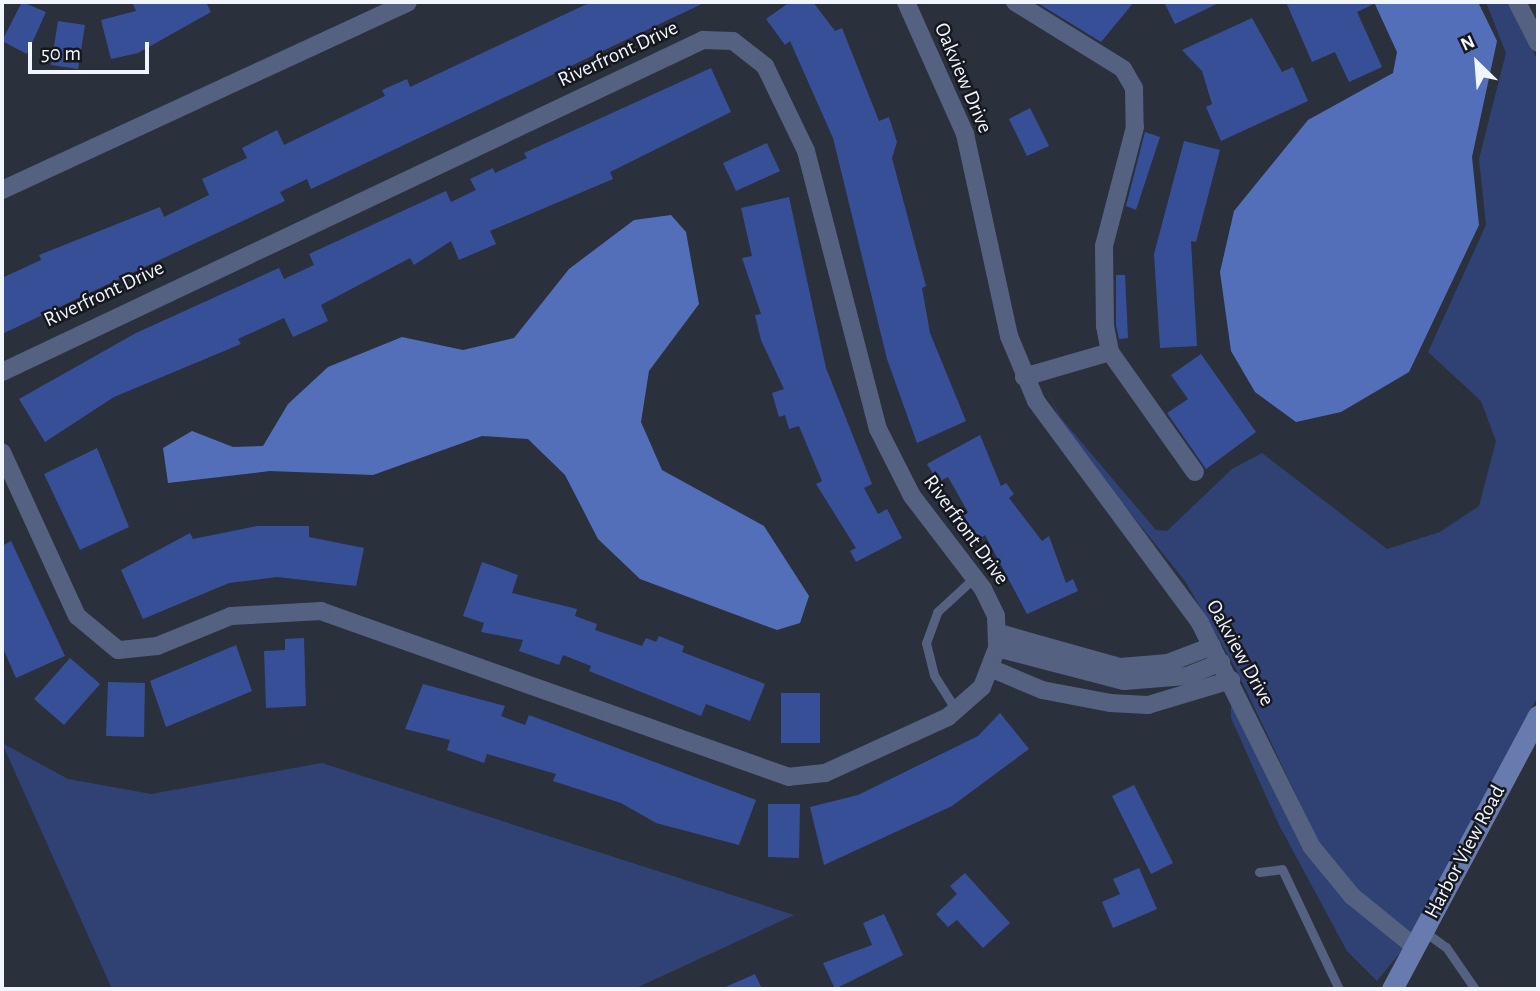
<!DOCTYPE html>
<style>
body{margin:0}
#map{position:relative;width:1540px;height:991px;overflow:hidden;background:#2b303d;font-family:"Alegreya Sans",sans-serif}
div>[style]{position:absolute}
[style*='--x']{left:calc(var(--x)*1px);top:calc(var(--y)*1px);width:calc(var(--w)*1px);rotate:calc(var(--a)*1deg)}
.green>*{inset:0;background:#304274}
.water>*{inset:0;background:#546fb9}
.building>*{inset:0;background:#374f97}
.lane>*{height:9px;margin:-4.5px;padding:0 4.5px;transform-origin:4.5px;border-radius:4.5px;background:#546181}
.street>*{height:18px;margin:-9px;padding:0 9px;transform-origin:9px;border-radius:9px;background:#546181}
.secondary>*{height:21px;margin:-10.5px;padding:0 10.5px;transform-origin:10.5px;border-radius:10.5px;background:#677bae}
span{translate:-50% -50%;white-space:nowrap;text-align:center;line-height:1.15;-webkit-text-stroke:5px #16181e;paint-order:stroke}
.street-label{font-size:21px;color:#f1f5fe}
.frame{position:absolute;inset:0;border:4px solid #f1f5fe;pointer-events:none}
.north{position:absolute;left:1442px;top:28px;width:70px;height:70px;-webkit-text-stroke:5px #16181e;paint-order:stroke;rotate:335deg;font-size:19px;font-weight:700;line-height:28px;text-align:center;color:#f1f5fe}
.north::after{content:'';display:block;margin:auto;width:24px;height:32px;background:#f1f5fe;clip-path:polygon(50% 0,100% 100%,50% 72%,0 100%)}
.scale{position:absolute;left:28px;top:42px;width:121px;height:32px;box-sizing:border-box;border:4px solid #f1f5fe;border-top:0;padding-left:9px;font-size:21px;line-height:24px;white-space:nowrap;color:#f1f5fe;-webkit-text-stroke:5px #16181e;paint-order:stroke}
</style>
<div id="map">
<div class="green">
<div style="clip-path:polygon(1486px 2px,1507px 2px,1538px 61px,1538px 696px,1412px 933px,1358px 890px,1318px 841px,1236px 669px,1185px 581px,1066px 433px,1045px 385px,1060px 417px,1156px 530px,1167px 531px,1232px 469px,1262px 453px,1387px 549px,1440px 532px,1479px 506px,1496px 441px,1481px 401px,1428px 352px,1486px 225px,1479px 159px,1506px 53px)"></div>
<div style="clip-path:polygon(1231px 698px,1304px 851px,1347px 903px,1403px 949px,1377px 981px,1347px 951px,1279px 825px,1231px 718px)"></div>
<div style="clip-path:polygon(2px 743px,68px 779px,151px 794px,322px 763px,794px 915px,634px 989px,112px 989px)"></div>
</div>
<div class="water">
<div style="clip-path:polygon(1374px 2px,1478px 2px,1497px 41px,1472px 157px,1479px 225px,1409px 372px,1341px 412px,1296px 422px,1255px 392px,1231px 351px,1220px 272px,1234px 211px,1308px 120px,1393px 73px,1397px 52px)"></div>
<div style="clip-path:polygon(671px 215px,686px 232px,699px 304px,649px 371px,641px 422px,662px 470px,764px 526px,809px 596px,800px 623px,777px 630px,640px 579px,598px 539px,565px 475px,528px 439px,482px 436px,373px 475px,270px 471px,168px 483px,163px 448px,192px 431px,233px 447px,263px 446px,288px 404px,328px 367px,402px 337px,463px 350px,514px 338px,569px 269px,634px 220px)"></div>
</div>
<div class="building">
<div style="clip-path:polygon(22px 2px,46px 12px,27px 54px,2px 41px)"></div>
<div style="clip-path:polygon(132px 2px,206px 2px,211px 12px,138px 53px,111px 59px,101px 20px,136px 11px)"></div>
<div style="clip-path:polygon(591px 2px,706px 2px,311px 189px,307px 179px,280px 192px,285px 201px,2px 334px,2px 278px,41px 260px,39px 255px,160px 207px,164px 217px,209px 195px,202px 179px,247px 158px,242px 148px,277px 130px,284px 145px,385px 96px,382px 90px,407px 79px,410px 87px)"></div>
<div style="clip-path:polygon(790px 2px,813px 2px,835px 31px,842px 28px,879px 121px,889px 117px,897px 142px,892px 158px,926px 286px,922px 288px,930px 333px,966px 421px,917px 443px,887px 359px,833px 138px,790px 41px,785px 45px,766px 19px)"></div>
<div style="clip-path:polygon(1036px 2px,1134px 2px,1101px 42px)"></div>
<div style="clip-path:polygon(1164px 2px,1221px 2px,1175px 24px)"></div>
<div style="clip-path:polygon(1286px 2px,1378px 2px,1357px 12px,1382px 67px,1349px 82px,1335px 52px,1312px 62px)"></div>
<div style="clip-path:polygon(1252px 18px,1282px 72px,1293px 67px,1308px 101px,1221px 141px,1206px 107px,1212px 104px,1202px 71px,1182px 50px)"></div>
<div style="clip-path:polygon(58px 21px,85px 25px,78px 69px,51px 65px)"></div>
<div style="clip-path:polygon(711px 68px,731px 112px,610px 172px,613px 179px,490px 231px,496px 244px,459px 260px,451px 241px,414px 265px,410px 258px,321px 305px,328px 321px,293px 337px,284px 318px,238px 339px,241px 344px,114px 397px,45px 442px,19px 399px,136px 333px,279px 268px,284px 279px,314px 265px,309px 254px,446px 191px,451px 202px,476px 190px,470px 179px,493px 168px,495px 173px,527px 158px,524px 153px)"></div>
<div style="clip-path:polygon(1030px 108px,1049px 146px,1027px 156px,1009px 119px)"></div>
<div style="clip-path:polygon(1145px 132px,1160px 137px,1136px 210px,1126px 206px)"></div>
<div style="clip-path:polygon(1184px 141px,1220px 150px,1196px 242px,1191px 241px,1197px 346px,1160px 348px,1154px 254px)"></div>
<div style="clip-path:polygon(767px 143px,780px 171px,736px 191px,723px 163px)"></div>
<div style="clip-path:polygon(789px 197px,826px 368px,872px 484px,864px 488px,878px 514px,887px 509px,902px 538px,856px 562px,850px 551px,856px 548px,816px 484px,822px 481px,799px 426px,789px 429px,785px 415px,779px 417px,772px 393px,784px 389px,761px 340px,755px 315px,761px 314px,742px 258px,752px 256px,741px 208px)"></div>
<div style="clip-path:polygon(1116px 275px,1125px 275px,1128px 338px,1119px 339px,1116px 325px)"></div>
<div style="clip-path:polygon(1201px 354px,1256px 432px,1206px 469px,1167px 413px,1188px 399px,1171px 375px)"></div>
<div style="clip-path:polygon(980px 435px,1001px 486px,1006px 483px,1014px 494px,1009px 498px,1042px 541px,1049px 536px,1066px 583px,1073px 579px,1078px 591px,1027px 614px,985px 535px,980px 539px,963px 516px,968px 512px,948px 477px,938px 482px,927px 464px)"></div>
<div style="clip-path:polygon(97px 448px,129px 527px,80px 550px,44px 474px)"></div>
<div style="clip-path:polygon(257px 526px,309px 526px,309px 537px,364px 548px,356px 586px,277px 577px,229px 583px,143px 619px,121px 570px,190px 533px,193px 539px)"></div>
<div style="clip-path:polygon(11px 541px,65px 656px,16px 678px,2px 646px,2px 546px)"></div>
<div style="clip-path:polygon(482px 562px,518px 575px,512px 593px,577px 609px,575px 616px,597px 624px,595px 630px,642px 646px,646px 638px,656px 642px,659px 636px,684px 646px,682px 652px,765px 684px,750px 721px,706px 704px,701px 716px,589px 671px,591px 666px,563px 655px,559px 665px,519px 651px,523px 640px,481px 632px,484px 623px,463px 616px)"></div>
<div style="clip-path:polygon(304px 638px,306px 706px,266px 708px,264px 651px,285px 650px,285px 639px)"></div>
<div style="clip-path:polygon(236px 645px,252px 691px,166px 727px,150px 681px)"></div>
<div style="clip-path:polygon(70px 658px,100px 684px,64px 725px,34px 699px)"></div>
<div style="clip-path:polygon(108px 682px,145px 683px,144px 737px,106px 736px)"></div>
<div style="clip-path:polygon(423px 684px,505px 706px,501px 716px,525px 725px,529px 715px,756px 800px,739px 845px,656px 823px,621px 803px,553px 781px,556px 774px,487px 754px,484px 763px,447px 750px,450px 740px,405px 729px)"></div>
<div style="clip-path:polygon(781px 693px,820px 693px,820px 743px,781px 743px)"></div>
<div style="clip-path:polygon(1000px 713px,1029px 749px,952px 806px,824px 865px,810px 807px,858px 795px,978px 736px)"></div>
<div style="clip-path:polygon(1134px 785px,1173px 863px,1151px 874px,1112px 796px)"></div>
<div style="clip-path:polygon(768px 804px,800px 804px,799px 858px,768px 857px)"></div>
<div style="clip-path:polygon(1139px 868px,1157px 909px,1113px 928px,1102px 902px,1120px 894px,1113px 879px)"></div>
<div style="clip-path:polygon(965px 873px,1010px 923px,983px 948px,957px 920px,948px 927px,936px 914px,957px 894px,950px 886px)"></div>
<div style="clip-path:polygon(884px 914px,903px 955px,835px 989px,823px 963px,872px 945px,863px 923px)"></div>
<div style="clip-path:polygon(755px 974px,762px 989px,721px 989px)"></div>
</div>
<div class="lane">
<div style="--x:956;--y:710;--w:41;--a:-122.2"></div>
<div style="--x:934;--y:675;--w:33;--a:-104"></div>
<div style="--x:926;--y:643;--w:33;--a:-70"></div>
<div style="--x:937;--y:612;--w:52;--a:-42.6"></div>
<div style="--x:1259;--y:872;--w:23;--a:-7"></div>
<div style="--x:1282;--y:869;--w:133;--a:64.6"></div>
<div style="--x:1425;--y:932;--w:26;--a:36"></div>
<div style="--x:1446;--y:947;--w:51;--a:55.4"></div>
</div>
<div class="street">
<div style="--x:906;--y:2;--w:145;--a:65.9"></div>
<div style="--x:965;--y:134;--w:207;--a:77.7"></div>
<div style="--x:1009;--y:336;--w:70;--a:67.4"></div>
<div style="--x:1036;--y:401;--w:276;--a:53.5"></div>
<div style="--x:1200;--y:623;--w:249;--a:63.5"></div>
<div style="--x:1311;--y:846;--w:65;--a:50.6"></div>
<div style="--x:1352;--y:896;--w:81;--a:39"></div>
<div style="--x:1015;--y:2;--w:127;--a:31.8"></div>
<div style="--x:1123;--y:69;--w:22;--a:60"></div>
<div style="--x:1134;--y:88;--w:39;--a:89"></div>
<div style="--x:1135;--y:127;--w:123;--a:104.6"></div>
<div style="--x:1104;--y:246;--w:80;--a:89.3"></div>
<div style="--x:1105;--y:326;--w:26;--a:79"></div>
<div style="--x:1110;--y:352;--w:147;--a:54.7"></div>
<div style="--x:1517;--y:2;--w:46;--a:62.9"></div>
<div style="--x:2;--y:190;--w:447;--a:-24.8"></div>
<div style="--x:2;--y:372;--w:776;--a:-25.34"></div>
<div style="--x:703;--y:40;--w:30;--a:2"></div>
<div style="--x:733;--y:41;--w:41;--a:38"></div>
<div style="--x:765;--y:66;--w:94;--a:64.2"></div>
<div style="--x:806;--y:151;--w:287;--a:75.5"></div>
<div style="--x:878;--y:429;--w:75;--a:63.1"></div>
<div style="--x:912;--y:496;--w:117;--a:52.6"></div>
<div style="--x:983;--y:589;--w:30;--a:64"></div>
<div style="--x:996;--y:616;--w:32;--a:88"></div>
<div style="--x:997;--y:648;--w:42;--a:111"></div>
<div style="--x:982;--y:687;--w:45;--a:138.6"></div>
<div style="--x:948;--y:717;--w:135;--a:155.5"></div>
<div style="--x:825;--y:773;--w:36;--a:174"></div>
<div style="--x:789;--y:777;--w:497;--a:-160.5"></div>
<div style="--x:321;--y:611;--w:90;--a:176.8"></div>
<div style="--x:231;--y:616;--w:80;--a:157.9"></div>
<div style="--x:157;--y:646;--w:39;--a:174"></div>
<div style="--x:118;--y:650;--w:53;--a:-140.3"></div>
<div style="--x:77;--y:616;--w:180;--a:-114.6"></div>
<div style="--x:1024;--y:377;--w:90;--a:-16.2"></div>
<div style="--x:999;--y:633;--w:126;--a:15.7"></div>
<div style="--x:1120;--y:667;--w:48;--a:-4.8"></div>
<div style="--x:1168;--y:663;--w:47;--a:-21.1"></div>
<div style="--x:997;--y:648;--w:131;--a:14.6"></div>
<div style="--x:1124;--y:681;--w:63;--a:-4.5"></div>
<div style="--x:1187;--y:676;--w:37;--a:-22"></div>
<div style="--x:990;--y:668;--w:56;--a:22.9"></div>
<div style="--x:1042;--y:690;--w:69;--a:10.8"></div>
<div style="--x:1110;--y:703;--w:38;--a:3"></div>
<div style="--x:1148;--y:705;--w:87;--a:-16.8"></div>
</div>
<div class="secondary">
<div style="--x:1392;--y:989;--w:310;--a:-61.9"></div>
</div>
<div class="street-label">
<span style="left:618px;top:54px;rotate:-25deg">Riverfront Drive</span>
<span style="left:963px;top:78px;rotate:67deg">Oakview Drive</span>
<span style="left:104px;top:294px;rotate:-25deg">Riverfront Drive</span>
<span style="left:966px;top:530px;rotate:54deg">Riverfront Drive</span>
<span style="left:1240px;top:653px;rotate:61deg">Oakview Drive</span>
<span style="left:1465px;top:852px;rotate:-62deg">Harbor View Road</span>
</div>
<div class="frame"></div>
<div class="north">N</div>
<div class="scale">50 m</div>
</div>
